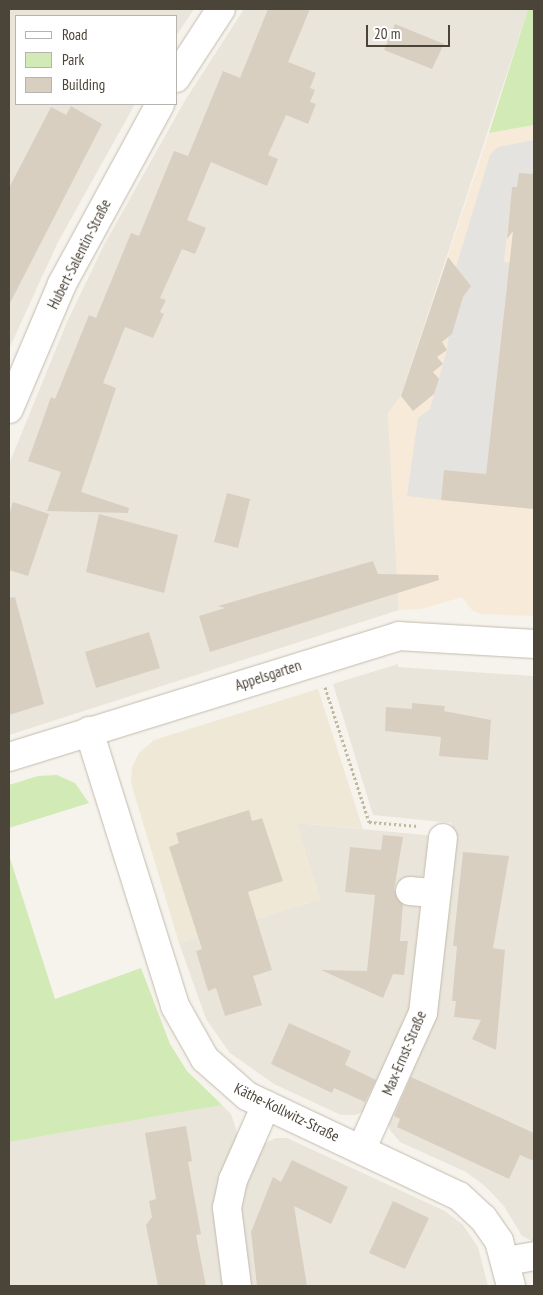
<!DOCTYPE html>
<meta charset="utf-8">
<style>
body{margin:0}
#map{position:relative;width:543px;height:1295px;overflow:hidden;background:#f6f3ec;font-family:"PT Sans Narrow",sans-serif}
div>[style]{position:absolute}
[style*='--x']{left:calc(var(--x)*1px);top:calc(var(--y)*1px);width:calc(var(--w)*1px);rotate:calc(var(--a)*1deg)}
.residential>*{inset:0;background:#eae5da}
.commercial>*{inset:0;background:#f7ead8}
.education>*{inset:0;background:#efe8d6}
.green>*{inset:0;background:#d2eab5}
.parking>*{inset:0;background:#e5e3e0}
.building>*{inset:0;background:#d8cfc1}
.path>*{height:3px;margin-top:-1.5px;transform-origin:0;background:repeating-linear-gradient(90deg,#c4b79f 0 2.5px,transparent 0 5px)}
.roads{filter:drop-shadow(0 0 1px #c2bbae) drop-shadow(0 0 1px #c2bbae)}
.minor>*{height:28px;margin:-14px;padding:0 14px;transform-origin:14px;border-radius:14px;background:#fff}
span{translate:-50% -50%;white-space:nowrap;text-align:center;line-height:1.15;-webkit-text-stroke:4px #fff;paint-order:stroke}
.street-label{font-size:15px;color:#4b4439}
.frame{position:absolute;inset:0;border:10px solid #4b4439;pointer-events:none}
.legend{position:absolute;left:15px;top:15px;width:162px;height:90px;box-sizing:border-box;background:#fff;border:1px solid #b7b4b0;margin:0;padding:6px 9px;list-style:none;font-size:15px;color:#4b4439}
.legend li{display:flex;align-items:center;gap:10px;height:25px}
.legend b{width:25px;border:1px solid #b7b4b0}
.scale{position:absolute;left:366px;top:25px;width:84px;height:22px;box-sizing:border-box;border:2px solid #4b4439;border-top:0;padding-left:6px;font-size:15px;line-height:18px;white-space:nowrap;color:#4b4439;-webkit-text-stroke:4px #fff;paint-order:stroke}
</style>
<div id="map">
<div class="residential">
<div style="clip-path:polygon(9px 9px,194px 9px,176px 36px,176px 16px,16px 16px,16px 104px,135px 104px,58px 242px,9px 349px)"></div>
<div style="clip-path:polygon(244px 9px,528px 9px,401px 396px,388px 413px,399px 610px,9px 735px,9px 464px,67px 322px,104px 245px,184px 102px)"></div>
<div style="clip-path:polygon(398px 664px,398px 667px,534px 676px,534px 1242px,522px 1236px,504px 1206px,485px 1186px,466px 1172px,400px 1142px,390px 1130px,388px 1122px,437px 987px,452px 823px,373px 815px,333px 684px)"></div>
<div style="clip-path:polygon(296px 823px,436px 836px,422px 879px,418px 904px,423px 912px,408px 1019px,365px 1111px,355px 1115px,341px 1115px,274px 1084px,230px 1053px,206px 1019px,179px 943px,320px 899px)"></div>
<div style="clip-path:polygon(222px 1105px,231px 1114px,237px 1132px,226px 1286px,9px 1286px,9px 1142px)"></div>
<div style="clip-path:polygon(276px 1138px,287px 1138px,445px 1211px,463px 1225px,478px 1247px,488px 1286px,248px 1286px,241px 1246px,240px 1196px,263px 1144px)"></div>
</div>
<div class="commercial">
<div style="clip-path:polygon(534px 125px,534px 616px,481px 614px,472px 610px,462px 597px,421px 609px,399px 610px,388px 413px,401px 396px,489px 133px)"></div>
</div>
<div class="education">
<div style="clip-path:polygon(318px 689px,363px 829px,296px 823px,320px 899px,179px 943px,131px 783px,132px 767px,139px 753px,154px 740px)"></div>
</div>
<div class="green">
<div style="clip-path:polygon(528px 9px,534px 9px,534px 125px,489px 133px)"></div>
<div style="clip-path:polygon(57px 775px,75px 783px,89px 803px,9px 828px,9px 785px,38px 776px)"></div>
<div style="clip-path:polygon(9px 855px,55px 999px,141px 968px,170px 1044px,187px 1071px,222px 1105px,9px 1142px)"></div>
</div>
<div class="parking">
<div style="clip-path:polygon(534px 140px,534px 188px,512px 187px,504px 262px,529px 264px,507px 283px,486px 474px,445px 470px,441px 500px,407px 496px,418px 418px,430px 409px,447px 350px,456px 267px,490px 155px,498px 147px)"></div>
</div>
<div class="building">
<div style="clip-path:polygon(268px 9px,310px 9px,288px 62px,316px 73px,310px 88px,315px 90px,310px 102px,316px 104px,308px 124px,286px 115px,268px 155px,278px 159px,267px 186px,211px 162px,187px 220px,206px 228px,195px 254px,182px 249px,160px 298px,166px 300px,160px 312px,164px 314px,153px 338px,125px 327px,103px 383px,116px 388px,81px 492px,129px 508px,128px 513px,47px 511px,61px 472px,28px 461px,51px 397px,55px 399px,89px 315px,96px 318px,131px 233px,139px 236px,174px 151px,188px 156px,223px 71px,240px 78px)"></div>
<div style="clip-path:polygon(395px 24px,444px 44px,432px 69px,384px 50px)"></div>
<div style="clip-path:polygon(71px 106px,102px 124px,9px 305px,9px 188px,51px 107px,66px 115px)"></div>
<div style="clip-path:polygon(519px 173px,534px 174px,534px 509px,441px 500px,444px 470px,486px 474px,513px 231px,507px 239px,512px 187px,517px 187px)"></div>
<div style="clip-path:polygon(448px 257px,471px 286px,463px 297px,452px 334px,442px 342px,447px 350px,437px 357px,443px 364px,433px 372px,439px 379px,434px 394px,413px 411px,401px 396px)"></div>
<div style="clip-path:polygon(227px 493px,250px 499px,238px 548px,214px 542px)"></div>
<div style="clip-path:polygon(13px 502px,49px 514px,28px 576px,9px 570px,9px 515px)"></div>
<div style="clip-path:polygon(99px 514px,178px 535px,164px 593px,86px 572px)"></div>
<div style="clip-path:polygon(373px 561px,378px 574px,438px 575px,439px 580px,210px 652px,199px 616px,225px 608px,218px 606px)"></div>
<div style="clip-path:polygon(15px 597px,44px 704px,9px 715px,9px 598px)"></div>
<div style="clip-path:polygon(149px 632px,160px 668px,96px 688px,85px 652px)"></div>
<div style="clip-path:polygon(412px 703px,445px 706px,444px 711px,491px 720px,488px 760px,439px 756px,441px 737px,385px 731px,386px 707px,412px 709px)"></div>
<div style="clip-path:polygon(249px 810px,252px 821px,262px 818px,283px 881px,248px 892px,272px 970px,253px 976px,262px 1005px,225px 1016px,216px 988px,208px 991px,196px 951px,202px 949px,169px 847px,179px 843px,176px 833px)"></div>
<div style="clip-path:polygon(383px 835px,403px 837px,394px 890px,403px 904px,400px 941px,408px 941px,404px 975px,393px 974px,383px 998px,321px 970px,367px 971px,375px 895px,345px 892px,350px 847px,381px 850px)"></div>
<div style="clip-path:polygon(463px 852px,509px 856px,493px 948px,505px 950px,496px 1050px,472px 1039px,481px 1020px,454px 1017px,456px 1001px,452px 1001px,457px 946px,453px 946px)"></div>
<div style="clip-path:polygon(289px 1023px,351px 1051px,345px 1065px,376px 1080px,365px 1102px,334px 1088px,332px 1093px,271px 1064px)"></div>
<div style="clip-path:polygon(411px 1077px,534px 1133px,534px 1161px,520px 1155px,509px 1179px,397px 1127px,400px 1119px,394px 1116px)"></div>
<div style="clip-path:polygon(186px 1126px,192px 1161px,188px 1162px,201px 1234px,196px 1235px,206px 1286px,158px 1286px,146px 1225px,152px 1217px,149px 1201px,156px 1199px,145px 1133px)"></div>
<div style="clip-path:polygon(292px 1160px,348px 1187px,331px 1224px,294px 1206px,307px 1286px,257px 1286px,251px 1232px,273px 1177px,281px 1182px)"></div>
<div style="clip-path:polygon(393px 1201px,429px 1218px,405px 1269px,369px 1253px)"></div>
</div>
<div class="path">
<div style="--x:325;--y:687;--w:142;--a:71.9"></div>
<div style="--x:369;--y:822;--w:49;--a:4.7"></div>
</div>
<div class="roads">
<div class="minor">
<div style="--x:176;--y:78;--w:82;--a:-56.9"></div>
<div style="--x:9;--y:409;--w:136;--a:-67"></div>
<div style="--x:62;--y:284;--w:205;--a:-61.4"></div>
<div style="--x:89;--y:731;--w:288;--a:72.6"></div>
<div style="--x:175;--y:1006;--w:61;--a:60.5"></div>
<div style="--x:205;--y:1059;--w:56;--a:41.4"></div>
<div style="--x:247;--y:1096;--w:234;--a:25.3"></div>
<div style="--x:459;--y:1196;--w:33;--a:43"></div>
<div style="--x:483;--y:1218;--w:28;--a:55"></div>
<div style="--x:499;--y:1241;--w:47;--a:75.1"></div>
<div style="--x:9;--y:757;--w:408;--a:-17.2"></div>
<div style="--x:399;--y:636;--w:135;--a:3.4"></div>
<div style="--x:410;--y:891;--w:25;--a:5"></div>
<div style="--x:362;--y:1148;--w:148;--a:-65.7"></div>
<div style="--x:423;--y:1013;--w:176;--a:-83.5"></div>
<div style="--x:507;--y:1261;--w:27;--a:-10"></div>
<div style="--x:237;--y:1286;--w:79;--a:-97.3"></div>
<div style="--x:227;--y:1208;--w:29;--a:-78"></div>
<div style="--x:233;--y:1180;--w:82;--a:-66.3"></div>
</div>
</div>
<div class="street-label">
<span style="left:79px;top:254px;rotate:-63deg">Hubert-Salentin-Straße</span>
<span style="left:268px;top:675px;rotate:-18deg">Appelsgarten</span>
<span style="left:404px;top:1053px;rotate:-67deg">Max-Ernst-Straße</span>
<span style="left:287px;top:1112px;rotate:26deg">Käthe-Kollwitz-Straße</span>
</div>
<div class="frame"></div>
<ul class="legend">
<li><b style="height:6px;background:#fff"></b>Road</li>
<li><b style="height:14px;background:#d2eab5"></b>Park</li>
<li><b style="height:14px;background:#d8cfc1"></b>Building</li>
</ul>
<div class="scale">20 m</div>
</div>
